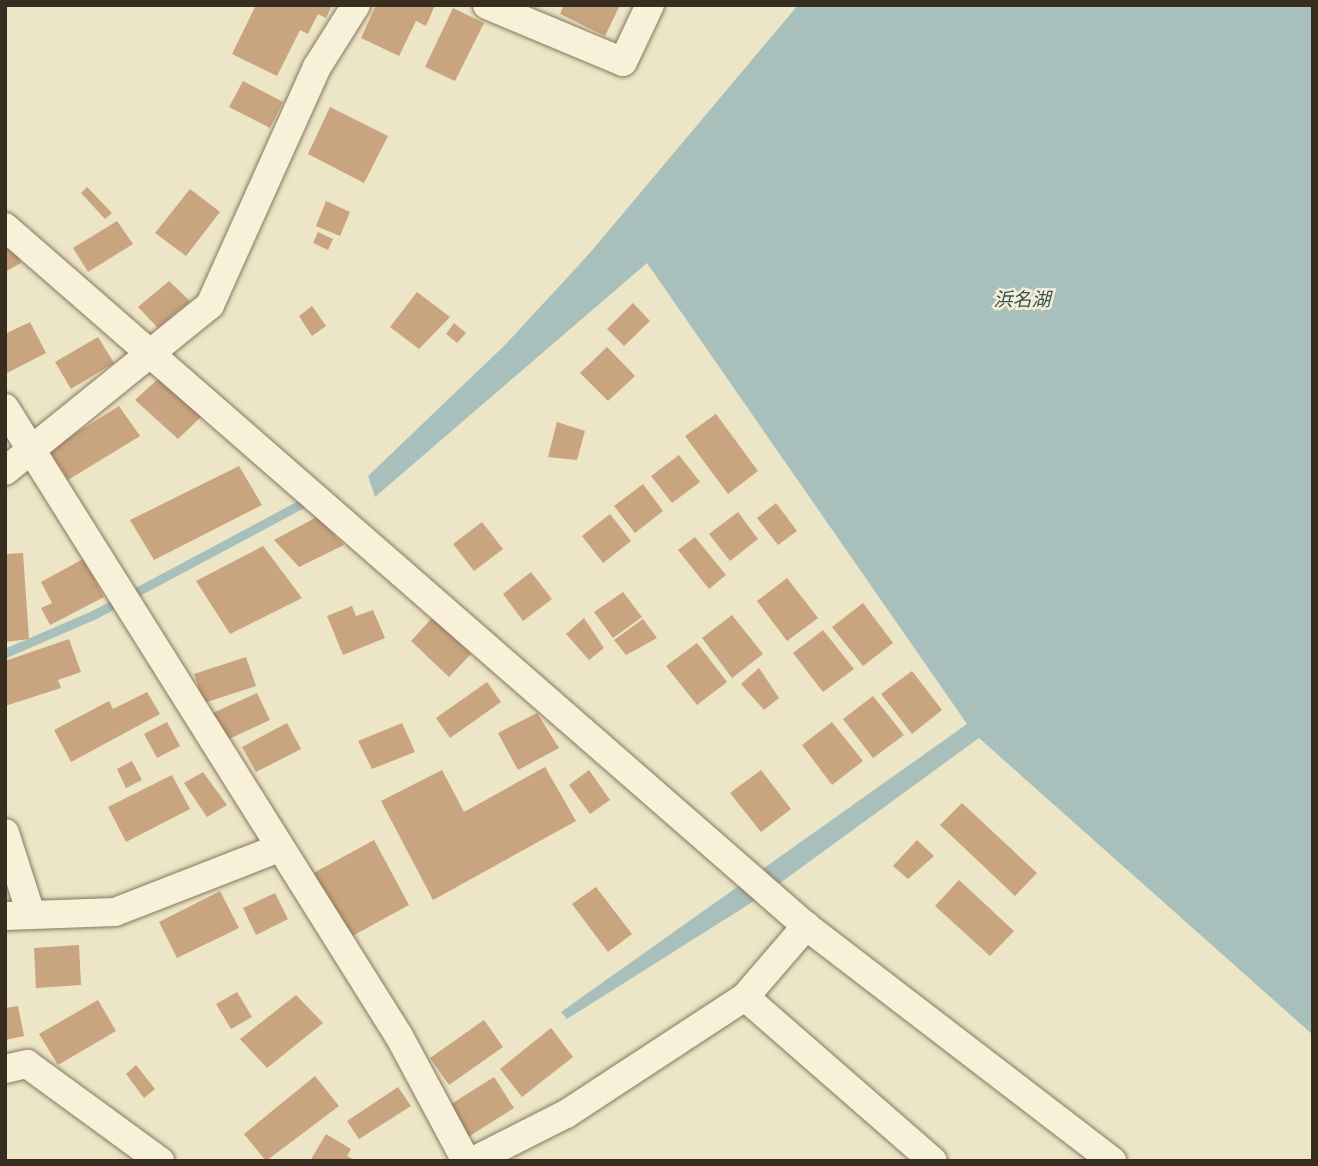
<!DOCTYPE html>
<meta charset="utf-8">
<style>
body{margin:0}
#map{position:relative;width:1318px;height:1166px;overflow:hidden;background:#ece5c6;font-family:Georgia,"Noto Sans JP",serif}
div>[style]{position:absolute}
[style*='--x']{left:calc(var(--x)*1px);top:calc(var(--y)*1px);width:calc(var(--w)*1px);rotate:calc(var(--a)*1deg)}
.water>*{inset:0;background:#a7c0bb}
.stream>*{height:9px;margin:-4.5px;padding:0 4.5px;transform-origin:4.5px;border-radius:4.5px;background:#a7c0bb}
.building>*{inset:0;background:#c8a57e}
.roads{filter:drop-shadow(0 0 2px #86775d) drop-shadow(0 0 2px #86775d)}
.minor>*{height:28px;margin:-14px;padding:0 14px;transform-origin:14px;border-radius:14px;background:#f7f1d9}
span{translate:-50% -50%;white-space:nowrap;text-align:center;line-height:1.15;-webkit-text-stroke:5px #f4eed5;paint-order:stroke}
.water-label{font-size:19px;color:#305456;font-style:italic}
.frame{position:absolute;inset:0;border:7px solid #372e20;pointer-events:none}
</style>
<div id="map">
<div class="water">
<div style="clip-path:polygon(798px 5px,1313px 5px,1313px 1035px,979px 738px,765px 894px,567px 1019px,561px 1012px,967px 724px,647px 263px,375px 497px,368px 476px,505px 345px,589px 254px)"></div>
</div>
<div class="stream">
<div style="--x:5;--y:653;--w:98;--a:-23.4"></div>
<div style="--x:95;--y:614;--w:236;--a:-28.1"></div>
</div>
<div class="building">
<div style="clip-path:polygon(256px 5px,332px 5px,326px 18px,318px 14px,308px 34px,300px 30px,277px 76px,232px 54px)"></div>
<div style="clip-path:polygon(376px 5px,435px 5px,426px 26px,416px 21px,399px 56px,361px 38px)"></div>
<div style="clip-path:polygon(564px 5px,620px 5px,605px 36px,560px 14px)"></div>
<div style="clip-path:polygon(453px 8px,484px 23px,455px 81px,425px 67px)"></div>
<div style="clip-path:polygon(243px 81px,283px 102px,270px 128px,229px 107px)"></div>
<div style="clip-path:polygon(330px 107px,388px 136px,364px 183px,308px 154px)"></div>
<div style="clip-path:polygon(87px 187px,112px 213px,105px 219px,81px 193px)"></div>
<div style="clip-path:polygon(190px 189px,220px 212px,186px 256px,155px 233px)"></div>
<div style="clip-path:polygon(326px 201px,350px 212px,340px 236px,316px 226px)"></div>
<div style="clip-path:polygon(117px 221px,133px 244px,88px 272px,73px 248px)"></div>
<div style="clip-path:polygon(318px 232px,333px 239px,328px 250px,313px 243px)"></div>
<div style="clip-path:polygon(12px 246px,21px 263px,5px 272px,5px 250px)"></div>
<div style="clip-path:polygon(169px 281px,190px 301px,158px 328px,138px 307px)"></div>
<div style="clip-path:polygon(417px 292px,450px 317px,419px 349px,390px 327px)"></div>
<div style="clip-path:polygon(633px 303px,650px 321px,624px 346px,607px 329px)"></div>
<div style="clip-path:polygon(312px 306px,326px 326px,312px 336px,299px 316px)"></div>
<div style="clip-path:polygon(30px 322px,46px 353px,5px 374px,5px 334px)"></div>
<div style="clip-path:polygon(454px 323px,466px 333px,457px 343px,446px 334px)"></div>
<div style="clip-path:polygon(98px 337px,114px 363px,71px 389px,55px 362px)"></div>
<div style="clip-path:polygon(607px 347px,635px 376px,608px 401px,580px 373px)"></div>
<div style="clip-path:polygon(160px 377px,203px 415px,178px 439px,135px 400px)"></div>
<div style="clip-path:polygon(119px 406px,140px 436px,68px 480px,49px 450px)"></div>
<div style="clip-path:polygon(716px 414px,758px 471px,728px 494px,685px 436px)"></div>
<div style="clip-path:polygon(557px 422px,585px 431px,577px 460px,548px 457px)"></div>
<div style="clip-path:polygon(679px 455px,700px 482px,672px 503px,651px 476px)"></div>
<div style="clip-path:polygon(239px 466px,262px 505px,154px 560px,130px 520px)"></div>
<div style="clip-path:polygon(643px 484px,663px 511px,635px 533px,614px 506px)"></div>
<div style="clip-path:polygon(776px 503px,797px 531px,778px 545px,757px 518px)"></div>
<div style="clip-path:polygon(738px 512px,758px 539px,730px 561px,709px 534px)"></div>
<div style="clip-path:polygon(610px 514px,631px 541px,603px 563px,582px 536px)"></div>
<div style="clip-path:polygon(317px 517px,344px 545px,299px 567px,274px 540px)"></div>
<div style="clip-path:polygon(482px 522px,503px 549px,474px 571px,453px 544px)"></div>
<div style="clip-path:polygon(695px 537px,726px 575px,709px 589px,678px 550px)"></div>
<div style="clip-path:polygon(263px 546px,302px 598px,230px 634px,196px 581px)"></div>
<div style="clip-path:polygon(23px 553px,29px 639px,5px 642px,5px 554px)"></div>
<div style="clip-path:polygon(83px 559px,104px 597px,50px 625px,41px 608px,52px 603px,41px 582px)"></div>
<div style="clip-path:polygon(531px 572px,552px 599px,523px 621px,503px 594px)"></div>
<div style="clip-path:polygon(787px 578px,818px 618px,787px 641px,757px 601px)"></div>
<div style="clip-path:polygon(623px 592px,642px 617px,613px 638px,594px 612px)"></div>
<div style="clip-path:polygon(863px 603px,893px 643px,863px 666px,832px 627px)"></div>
<div style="clip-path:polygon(352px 606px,356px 616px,373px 610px,385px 638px,343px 655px,327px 616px)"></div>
<div style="clip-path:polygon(732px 615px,763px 654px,732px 678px,702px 638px)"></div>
<div style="clip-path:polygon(432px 618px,471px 654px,449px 677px,411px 641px)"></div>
<div style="clip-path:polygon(584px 618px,604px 648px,589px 660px,566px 634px)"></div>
<div style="clip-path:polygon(643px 619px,657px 638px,626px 655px,614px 640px)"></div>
<div style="clip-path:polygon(823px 630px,854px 669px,823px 692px,793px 653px)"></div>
<div style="clip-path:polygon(69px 639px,81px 672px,58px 680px,61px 688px,5px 706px,5px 661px)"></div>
<div style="clip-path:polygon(697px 643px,727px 682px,697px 705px,666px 666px)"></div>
<div style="clip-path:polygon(246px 657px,256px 686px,204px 703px,194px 674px)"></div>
<div style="clip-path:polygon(759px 668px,779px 698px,764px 710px,741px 684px)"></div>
<div style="clip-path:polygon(912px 671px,942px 710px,912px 734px,881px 694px)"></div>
<div style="clip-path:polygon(487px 682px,501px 702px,450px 738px,436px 718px)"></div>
<div style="clip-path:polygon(147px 692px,160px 714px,71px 762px,54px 730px,109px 701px,113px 709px)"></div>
<div style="clip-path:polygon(257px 693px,270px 720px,218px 744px,206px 716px)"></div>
<div style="clip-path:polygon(873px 696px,904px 735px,873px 758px,843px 719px)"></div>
<div style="clip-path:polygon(537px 713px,559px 748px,518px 770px,498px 733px)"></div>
<div style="clip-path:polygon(167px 722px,180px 746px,157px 758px,144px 734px)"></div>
<div style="clip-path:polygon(832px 722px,863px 761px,832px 785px,802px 745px)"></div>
<div style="clip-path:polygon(287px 723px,301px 749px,256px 772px,242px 747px)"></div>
<div style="clip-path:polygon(402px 723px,415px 752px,372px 769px,358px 741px)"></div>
<div style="clip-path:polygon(132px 761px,142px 780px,126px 788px,117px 769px)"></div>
<div style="clip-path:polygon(545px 767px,576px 821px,433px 900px,381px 801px,442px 770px,464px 812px)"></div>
<div style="clip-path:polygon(589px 770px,610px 800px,590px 814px,569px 785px)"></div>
<div style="clip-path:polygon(761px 770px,791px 809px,761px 832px,730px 793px)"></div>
<div style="clip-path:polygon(203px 772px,227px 805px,207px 817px,184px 783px)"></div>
<div style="clip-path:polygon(172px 775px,190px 809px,126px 842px,108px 807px)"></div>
<div style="clip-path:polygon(962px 803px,1037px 873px,1015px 896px,940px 825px)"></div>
<div style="clip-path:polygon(374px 840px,409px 905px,345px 940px,310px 875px)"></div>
<div style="clip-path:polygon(917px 840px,934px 856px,908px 879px,893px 866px)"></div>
<div style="clip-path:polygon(959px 880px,1014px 931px,990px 956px,935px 906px)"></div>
<div style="clip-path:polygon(596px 887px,632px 934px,608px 952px,572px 904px)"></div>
<div style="clip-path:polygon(220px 891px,239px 928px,177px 958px,159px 922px)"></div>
<div style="clip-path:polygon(275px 893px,288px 919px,256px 935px,243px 908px)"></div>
<div style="clip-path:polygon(79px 945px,81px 985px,36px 988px,34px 948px)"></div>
<div style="clip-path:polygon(237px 992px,252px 1017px,231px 1029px,216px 1004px)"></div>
<div style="clip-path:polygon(296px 995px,323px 1023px,267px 1068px,240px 1039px)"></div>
<div style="clip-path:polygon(98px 1000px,116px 1031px,58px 1065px,39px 1034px)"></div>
<div style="clip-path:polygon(18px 1006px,24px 1036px,5px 1040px,5px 1008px)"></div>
<div style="clip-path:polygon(484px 1020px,503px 1047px,449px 1085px,430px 1058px)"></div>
<div style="clip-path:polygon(551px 1028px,573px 1057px,522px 1097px,500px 1069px)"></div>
<div style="clip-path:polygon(136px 1065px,155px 1089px,144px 1098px,126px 1074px)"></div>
<div style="clip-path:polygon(315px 1076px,339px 1106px,266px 1161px,244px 1134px)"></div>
<div style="clip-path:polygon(494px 1077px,514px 1108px,468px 1137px,448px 1106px)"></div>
<div style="clip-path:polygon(398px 1087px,411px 1106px,359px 1139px,347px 1121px)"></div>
<div style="clip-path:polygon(326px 1134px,351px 1149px,347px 1156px,356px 1161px,310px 1161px)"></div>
</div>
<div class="roads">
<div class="minor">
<div style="--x:487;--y:5;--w:147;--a:22.7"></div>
<div style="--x:623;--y:62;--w:63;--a:-64.7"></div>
<div style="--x:5;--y:227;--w:1063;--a:41.11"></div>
<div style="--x:806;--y:926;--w:386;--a:37.5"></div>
<div style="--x:5;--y:408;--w:741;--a:57.9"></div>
<div style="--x:399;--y:1036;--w:142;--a:61.8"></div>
<div style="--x:5;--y:471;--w:264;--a:-39"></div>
<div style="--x:210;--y:305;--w:261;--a:-65.8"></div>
<div style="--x:317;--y:67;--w:73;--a:-57.8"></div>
<div style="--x:5;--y:833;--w:82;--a:72.2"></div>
<div style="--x:5;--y:916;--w:110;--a:-2.1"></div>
<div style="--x:115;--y:912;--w:176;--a:-21.3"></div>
<div style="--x:745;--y:997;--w:249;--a:41.1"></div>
<div style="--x:5;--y:1069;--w:23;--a:-13"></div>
<div style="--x:27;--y:1064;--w:165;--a:36.1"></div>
<div style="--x:473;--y:1161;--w:104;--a:-26.8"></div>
<div style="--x:566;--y:1114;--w:214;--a:-33.2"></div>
<div style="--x:745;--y:997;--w:94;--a:-49.3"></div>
</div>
</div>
<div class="water-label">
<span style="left:1022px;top:298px">浜名湖</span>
</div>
<div class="frame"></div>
</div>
